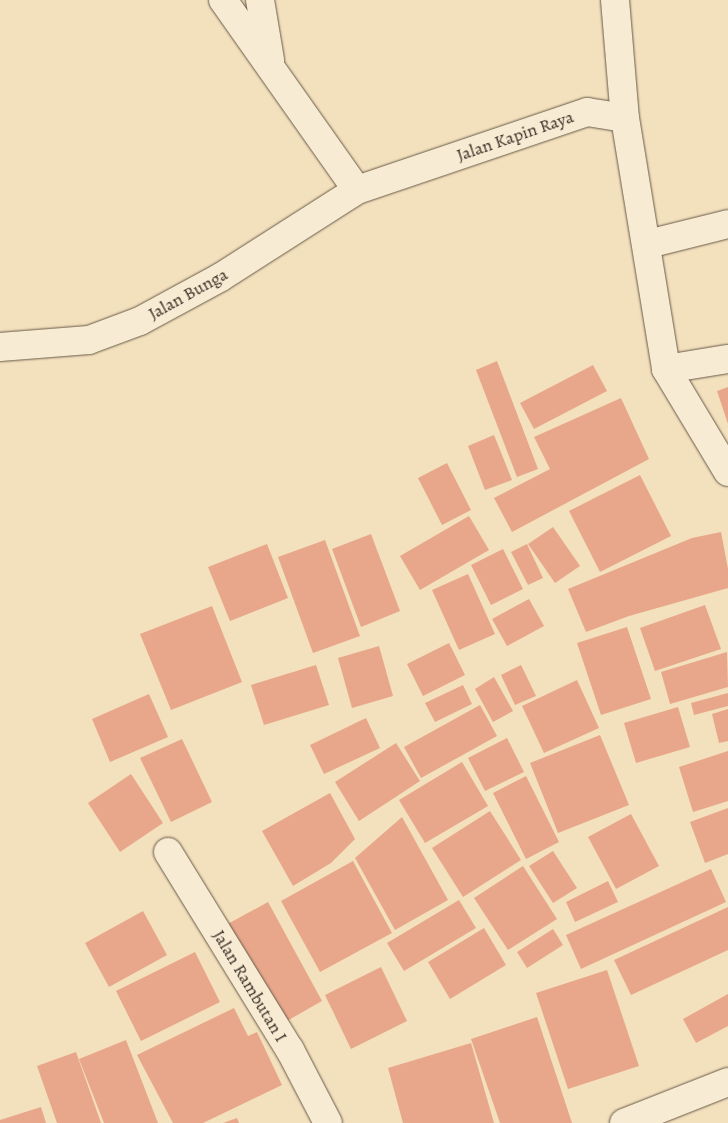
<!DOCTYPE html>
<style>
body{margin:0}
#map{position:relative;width:728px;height:1123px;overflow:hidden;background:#f3e0bc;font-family:Alegreya,serif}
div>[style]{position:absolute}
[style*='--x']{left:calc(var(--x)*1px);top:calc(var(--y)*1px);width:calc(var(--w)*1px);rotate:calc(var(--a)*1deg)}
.building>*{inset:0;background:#e8a78b}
.roads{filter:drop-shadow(0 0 1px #685a4a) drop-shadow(0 0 1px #685a4a)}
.minor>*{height:28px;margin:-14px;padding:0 14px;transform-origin:14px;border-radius:14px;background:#f7ebd3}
span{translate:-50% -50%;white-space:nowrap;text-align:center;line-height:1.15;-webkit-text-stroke:5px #f7ebd3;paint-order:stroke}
.street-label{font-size:18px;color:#392e24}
</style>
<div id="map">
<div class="building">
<div style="clip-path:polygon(497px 361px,538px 469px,517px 477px,476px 370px)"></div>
<div style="clip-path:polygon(593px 365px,607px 391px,534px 429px,520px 403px)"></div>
<div style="clip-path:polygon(728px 387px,728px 424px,717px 391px)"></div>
<div style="clip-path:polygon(621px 398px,649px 459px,512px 532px,494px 498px,550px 469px,534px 437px)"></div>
<div style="clip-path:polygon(494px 435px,512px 480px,485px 490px,468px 446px)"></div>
<div style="clip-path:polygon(447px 463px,471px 510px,442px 525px,418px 478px)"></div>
<div style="clip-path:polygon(640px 475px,671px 536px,600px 572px,569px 511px)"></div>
<div style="clip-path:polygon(469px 516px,489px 550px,420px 590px,400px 556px)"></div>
<div style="clip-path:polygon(553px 527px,580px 566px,555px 583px,528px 544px)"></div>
<div style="clip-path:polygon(721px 532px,728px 569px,728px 588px,629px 616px,586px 632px,568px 589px,692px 538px)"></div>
<div style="clip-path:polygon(371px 534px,400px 611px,361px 627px,332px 549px)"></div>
<div style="clip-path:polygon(325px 540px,360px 636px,313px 653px,278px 557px)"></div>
<div style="clip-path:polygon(267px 544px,288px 598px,230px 621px,208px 567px)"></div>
<div style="clip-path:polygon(527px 544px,543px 578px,528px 585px,511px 552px)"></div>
<div style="clip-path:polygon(503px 549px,523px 589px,491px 605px,471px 565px)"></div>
<div style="clip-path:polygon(468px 574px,495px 634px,459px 650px,432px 590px)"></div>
<div style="clip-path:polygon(529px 599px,544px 626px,507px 646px,492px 619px)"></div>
<div style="clip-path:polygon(705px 605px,721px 649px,655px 671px,640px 628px)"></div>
<div style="clip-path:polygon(212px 606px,242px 682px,171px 710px,140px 634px)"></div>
<div style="clip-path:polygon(627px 627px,651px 699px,601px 715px,577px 643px)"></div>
<div style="clip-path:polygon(449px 643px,465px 675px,423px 696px,407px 664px)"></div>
<div style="clip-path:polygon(379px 646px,393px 696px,352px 708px,338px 658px)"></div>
<div style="clip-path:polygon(727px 652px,728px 687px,670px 704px,661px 672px)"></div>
<div style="clip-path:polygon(316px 665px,329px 705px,264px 725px,251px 685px)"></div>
<div style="clip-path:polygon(521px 665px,536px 696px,515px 705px,501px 675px)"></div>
<div style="clip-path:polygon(494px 677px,513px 711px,493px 722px,475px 689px)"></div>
<div style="clip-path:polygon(577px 680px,599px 728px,544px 753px,522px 706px)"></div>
<div style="clip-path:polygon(463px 685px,472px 704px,435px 722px,425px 703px)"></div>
<div style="clip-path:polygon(728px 693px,728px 706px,694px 715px,691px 703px)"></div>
<div style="clip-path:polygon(149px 694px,168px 737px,110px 762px,92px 719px)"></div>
<div style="clip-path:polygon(480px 705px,497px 736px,421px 778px,404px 747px)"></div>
<div style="clip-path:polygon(678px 707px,690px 747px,636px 763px,624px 723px)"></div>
<div style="clip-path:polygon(728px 709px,728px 741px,719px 743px,712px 714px)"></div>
<div style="clip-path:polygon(366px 718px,380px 748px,324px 774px,310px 745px)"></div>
<div style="clip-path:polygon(600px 735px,629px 805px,558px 833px,530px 763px)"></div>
<div style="clip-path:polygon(507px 738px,524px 772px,485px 791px,468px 758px)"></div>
<div style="clip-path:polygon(182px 739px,212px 802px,171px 822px,140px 758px)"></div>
<div style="clip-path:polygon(396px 743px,420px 781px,359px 821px,335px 782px)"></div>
<div style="clip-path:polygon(728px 751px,728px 801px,693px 812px,679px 767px)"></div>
<div style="clip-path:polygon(462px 762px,488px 806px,425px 843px,399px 800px)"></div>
<div style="clip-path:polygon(131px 774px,163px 823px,120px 852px,88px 803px)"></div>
<div style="clip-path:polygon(526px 776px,559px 842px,526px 859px,493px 793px)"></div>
<div style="clip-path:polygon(330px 793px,355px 839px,331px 863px,293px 886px,262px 831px)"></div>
<div style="clip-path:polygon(728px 808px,728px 854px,705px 863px,690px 822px)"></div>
<div style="clip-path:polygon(490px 811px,521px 860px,463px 897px,432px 848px)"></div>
<div style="clip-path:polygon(631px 814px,659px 866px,616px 889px,588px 837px)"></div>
<div style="clip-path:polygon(402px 817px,448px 900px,395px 930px,355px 858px)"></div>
<div style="clip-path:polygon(553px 851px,577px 888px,553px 903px,529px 866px)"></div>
<div style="clip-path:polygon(353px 861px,392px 933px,320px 972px,281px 901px)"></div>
<div style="clip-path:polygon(523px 866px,557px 919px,508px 950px,474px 898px)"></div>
<div style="clip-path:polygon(711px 869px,726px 902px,581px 969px,566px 935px)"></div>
<div style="clip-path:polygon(608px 881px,618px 902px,575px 922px,566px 902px)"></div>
<div style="clip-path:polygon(459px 900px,476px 928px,404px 971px,387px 943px)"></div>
<div style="clip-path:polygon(268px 902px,322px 1001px,278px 1026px,224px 926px)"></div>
<div style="clip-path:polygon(728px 907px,728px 950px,631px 995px,614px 960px)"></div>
<div style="clip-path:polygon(143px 911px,167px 955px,109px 987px,85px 943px)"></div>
<div style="clip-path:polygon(484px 928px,506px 965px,450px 999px,428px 962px)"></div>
<div style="clip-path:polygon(553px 929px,563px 945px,527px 968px,517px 952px)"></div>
<div style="clip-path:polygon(195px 952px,220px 1002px,141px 1041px,116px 991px)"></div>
<div style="clip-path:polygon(381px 967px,407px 1021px,351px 1049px,325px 995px)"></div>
<div style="clip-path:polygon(607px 970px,639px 1066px,568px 1089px,536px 993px)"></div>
<div style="clip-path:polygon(728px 994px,728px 1026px,696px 1043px,683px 1019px)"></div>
<div style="clip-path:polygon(234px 1008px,248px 1036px,257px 1032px,282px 1085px,203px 1123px,173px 1123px,137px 1055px)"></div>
<div style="clip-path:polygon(537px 1017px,572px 1123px,500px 1123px,471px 1039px)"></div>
<div style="clip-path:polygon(126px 1040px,158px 1123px,104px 1123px,79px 1059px)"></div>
<div style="clip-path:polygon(471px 1043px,494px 1123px,403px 1123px,388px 1068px)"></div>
<div style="clip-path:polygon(76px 1052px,101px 1123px,57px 1123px,37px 1066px)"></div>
<div style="clip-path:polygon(41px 1107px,46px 1123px,0 1123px,0 1120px)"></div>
<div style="clip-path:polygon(237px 1118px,239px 1123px,223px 1123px)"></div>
</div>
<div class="roads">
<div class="minor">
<div style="--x:223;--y:0;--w:232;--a:54.8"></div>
<div style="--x:260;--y:0;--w:61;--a:80.5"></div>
<div style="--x:615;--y:0;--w:118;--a:85.2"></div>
<div style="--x:625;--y:118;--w:254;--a:80.7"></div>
<div style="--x:666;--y:369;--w:120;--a:59"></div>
<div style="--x:648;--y:244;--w:82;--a:-14"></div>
<div style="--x:0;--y:347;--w:89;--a:-4.5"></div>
<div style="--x:89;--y:340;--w:54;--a:-20.4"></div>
<div style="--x:140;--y:321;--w:92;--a:-28.5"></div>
<div style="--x:221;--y:277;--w:161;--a:-32.6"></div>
<div style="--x:357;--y:190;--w:243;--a:-18.7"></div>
<div style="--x:587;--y:112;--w:38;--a:9"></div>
<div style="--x:666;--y:369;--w:63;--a:-9.2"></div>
<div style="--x:168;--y:852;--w:233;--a:58.4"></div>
<div style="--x:290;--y:1050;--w:82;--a:62.5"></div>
<div style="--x:624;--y:1123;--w:112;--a:-21.5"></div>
</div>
</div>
<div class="street-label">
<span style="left:515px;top:136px;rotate:-19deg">Jalan Kapin Raya</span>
<span style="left:188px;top:294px;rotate:-29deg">Jalan Bunga</span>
<span style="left:250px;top:986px;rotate:59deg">Jalan Rambutan I</span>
</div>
</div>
